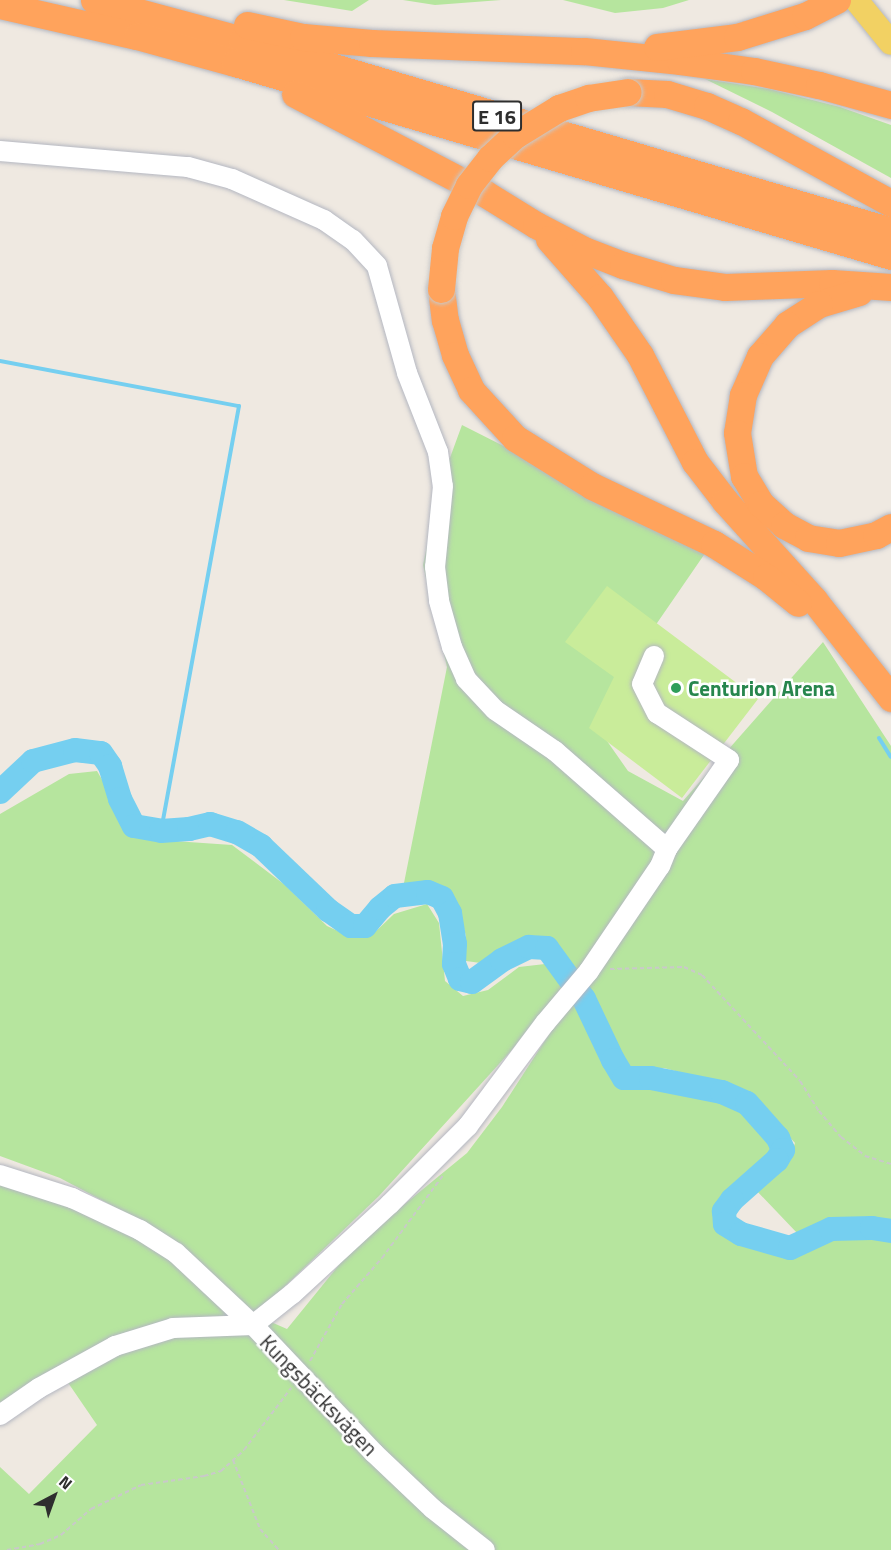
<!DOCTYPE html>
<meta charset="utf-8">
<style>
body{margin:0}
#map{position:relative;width:891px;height:1550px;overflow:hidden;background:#efe9e1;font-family:"Titillium Web",sans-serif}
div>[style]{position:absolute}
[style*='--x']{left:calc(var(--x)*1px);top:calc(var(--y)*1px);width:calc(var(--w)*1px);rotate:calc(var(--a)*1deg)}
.green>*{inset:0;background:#b6e59e}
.pitch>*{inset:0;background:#c9ec9a}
.stream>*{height:4px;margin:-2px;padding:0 2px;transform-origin:2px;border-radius:2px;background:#75cff0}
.river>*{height:24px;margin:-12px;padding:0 12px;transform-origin:12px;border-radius:12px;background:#75cff0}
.path>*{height:2px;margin-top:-1px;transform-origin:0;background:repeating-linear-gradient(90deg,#c9c9c9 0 4.5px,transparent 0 7.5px)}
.roads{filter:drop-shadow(0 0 2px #b4b7c1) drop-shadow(0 0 2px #b4b7c1)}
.minor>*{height:20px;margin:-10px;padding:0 10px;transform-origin:10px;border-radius:10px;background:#fff}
.major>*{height:24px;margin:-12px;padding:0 12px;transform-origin:12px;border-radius:12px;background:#f2d163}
.highway>*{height:27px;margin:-13.5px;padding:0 13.5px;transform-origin:13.5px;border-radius:13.5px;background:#ffa35c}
.bridges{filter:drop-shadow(0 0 2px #c9c9c9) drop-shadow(0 0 2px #c9c9c9)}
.highway-bridge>*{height:27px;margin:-13.5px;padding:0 13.5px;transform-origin:13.5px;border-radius:13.5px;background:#ffa35c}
.dots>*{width:16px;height:16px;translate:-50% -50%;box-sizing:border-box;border:3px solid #fff;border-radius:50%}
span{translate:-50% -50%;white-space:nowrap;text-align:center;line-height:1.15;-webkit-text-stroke:5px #fff;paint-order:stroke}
.shield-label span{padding:2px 4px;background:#fff;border:2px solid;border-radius:4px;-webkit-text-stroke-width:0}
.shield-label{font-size:20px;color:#2e2e2e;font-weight:700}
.leisure-label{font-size:21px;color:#27864d;font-weight:700}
.left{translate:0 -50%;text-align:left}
.street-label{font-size:21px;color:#2e2e2e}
.north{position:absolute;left:24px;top:1466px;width:60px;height:60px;-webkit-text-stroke:4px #fff;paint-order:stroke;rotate:41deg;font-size:16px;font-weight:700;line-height:24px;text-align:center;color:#2e2e2e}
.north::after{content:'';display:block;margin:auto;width:21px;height:27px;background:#2e2e2e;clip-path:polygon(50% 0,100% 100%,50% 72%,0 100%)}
</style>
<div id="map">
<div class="green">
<div style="clip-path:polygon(284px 0,369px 0,352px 11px)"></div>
<div style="clip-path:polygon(403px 0,501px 0,435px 5px)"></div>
<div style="clip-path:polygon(563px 0,689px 0,663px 8px,615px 13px)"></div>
<div style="clip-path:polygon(705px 79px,769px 89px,840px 107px,891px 125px,891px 178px,772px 112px)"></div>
<div style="clip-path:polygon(462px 425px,708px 549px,633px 658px,600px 731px,628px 771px,683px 801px,823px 642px,891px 746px,891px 1221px,829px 1221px,798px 1234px,754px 1188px,788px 1163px,795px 1143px,754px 1097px,725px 1084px,664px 1068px,632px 1070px,599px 1019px,586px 989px,554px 944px,534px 940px,507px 947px,488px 964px,466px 961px,466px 936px,458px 907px,446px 887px,428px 884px,403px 888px,447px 667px,423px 565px,440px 485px)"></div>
<div style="clip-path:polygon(97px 771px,118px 807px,145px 839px,232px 845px,285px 885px,327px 926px,351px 937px,372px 935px,394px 914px,427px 904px,439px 923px,445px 981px,463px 996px,488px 990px,519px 967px,545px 964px,566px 982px,511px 1051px,379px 1196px,255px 1315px,287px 1329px,356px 1244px,467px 1153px,502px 1107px,575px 994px,592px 1020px,613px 1072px,623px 1086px,667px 1083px,728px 1099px,750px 1109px,772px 1138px,776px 1153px,716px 1207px,719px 1226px,740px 1240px,763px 1248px,794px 1254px,834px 1234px,886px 1234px,891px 1236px,891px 1550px,0 1550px,0 1467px,29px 1494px,97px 1425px,58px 1368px,0 1403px,0 1182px,141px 1221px,60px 1178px,0 1156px,0 814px,69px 774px)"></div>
</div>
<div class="pitch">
<div style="clip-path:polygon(607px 586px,758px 699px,682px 798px,589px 728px,614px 677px,565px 642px)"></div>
</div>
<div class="stream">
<div style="--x:0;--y:361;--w:243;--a:10.7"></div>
<div style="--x:239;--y:406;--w:432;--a:100.4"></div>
<div style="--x:879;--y:738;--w:22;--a:58"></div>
</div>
<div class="river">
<div style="--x:0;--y:792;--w:45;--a:-43.2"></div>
<div style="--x:33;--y:761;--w:43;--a:-14.7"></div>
<div style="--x:75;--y:750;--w:26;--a:7"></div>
<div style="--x:101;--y:753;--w:16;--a:55"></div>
<div style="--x:110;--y:766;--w:34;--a:73"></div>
<div style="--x:120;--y:799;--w:30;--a:63"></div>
<div style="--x:134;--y:826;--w:27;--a:10"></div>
<div style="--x:161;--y:831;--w:28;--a:-4"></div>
<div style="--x:189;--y:829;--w:22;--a:-13"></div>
<div style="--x:210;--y:824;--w:28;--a:17"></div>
<div style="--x:237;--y:832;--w:28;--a:30"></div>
<div style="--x:261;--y:846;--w:93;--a:43.7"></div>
<div style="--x:328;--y:910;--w:28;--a:35"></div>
<div style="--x:351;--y:926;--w:14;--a:0"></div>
<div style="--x:365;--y:926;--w:23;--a:-50"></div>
<div style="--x:380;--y:908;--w:19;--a:-39"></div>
<div style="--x:395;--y:896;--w:33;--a:-7"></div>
<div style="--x:428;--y:892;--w:15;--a:23"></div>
<div style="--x:442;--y:898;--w:17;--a:62"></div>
<div style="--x:450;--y:913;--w:31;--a:81"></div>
<div style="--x:455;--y:944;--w:20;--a:93"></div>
<div style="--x:454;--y:964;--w:16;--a:68"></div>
<div style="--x:460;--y:979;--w:12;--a:14"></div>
<div style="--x:472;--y:982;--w:37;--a:-36"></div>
<div style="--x:502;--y:960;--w:30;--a:-26"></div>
<div style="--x:529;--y:947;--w:18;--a:3"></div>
<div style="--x:547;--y:948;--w:63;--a:54"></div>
<div style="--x:584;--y:999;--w:68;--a:64.6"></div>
<div style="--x:613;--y:1060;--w:21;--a:59"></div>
<div style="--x:624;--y:1078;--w:27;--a:0"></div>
<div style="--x:651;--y:1078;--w:72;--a:11.2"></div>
<div style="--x:722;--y:1092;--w:27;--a:24"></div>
<div style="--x:747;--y:1103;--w:47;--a:48.5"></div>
<div style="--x:778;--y:1138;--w:13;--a:67"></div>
<div style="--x:783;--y:1150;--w:12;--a:121"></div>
<div style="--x:777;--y:1160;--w:60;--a:138.4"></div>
<div style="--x:732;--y:1200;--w:14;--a:126"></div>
<div style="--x:724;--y:1211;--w:13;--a:86"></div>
<div style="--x:725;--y:1224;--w:19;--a:32"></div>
<div style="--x:741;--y:1234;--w:51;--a:15.9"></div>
<div style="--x:790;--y:1248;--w:45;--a:-24.9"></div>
<div style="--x:831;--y:1229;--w:41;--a:-1.4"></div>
<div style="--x:872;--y:1228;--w:19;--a:9"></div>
</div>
<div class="path">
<div style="--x:610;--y:969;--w:74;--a:-1.5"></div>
<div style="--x:684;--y:967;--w:20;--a:24"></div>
<div style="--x:702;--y:975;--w:144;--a:47.2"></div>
<div style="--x:800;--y:1081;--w:36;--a:58"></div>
<div style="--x:819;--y:1111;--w:34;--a:50"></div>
<div style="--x:841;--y:1137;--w:31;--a:38"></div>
<div style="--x:865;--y:1156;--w:27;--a:17"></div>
<div style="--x:310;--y:1361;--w:65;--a:-60.7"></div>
<div style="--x:342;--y:1304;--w:61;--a:-49"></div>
<div style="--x:382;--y:1258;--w:104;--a:-53.6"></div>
<div style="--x:233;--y:1460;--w:74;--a:68.6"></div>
<div style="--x:260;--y:1529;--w:28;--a:48"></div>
<div style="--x:7;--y:1550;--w:34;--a:-10"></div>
<div style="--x:40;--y:1544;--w:23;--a:-23"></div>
<div style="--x:61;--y:1535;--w:40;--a:-41"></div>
<div style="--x:91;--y:1509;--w:55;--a:-25.6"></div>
<div style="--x:141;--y:1485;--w:64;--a:-8.1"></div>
<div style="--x:204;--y:1476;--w:18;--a:-16"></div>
<div style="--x:221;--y:1471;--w:31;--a:-42"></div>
<div style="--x:244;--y:1450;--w:78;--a:-52.8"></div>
</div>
<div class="roads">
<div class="minor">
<div style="--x:0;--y:151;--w:189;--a:4.9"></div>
<div style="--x:188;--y:167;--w:46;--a:15.3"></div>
<div style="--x:232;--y:179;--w:101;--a:24"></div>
<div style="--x:324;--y:220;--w:35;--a:35"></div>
<div style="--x:353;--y:240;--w:35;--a:47"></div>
<div style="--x:377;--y:266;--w:111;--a:74.3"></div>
<div style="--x:407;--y:373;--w:85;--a:68.6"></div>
<div style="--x:438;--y:452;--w:34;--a:82"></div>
<div style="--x:443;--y:486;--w:81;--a:95.6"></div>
<div style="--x:435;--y:567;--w:34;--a:83"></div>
<div style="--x:439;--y:601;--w:48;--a:74.2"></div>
<div style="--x:452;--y:647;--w:35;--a:66"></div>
<div style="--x:466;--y:679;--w:42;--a:46.9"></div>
<div style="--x:495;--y:710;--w:73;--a:34.3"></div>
<div style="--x:555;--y:751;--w:149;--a:41.2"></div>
<div style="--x:667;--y:849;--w:18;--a:112"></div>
<div style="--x:660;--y:866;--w:127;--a:124.1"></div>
<div style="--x:589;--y:971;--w:68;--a:130.2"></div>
<div style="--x:545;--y:1023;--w:129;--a:126.8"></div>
<div style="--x:468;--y:1126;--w:110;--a:135"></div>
<div style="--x:390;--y:1204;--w:133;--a:137.4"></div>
<div style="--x:292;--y:1294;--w:50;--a:141.5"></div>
<div style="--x:654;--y:656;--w:30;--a:113"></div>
<div style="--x:642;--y:684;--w:33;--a:63"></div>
<div style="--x:657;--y:713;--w:86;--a:33.1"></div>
<div style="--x:729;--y:760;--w:108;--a:124.9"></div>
<div style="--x:0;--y:1175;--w:76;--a:17.7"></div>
<div style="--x:72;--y:1198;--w:75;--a:25.2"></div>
<div style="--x:140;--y:1230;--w:43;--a:32.6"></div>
<div style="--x:176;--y:1253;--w:105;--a:43.1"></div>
<div style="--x:253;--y:1325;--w:176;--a:46.6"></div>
<div style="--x:374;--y:1453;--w:81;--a:43.5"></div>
<div style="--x:433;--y:1509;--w:66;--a:38.3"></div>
<div style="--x:0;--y:1415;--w:47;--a:-34.7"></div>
<div style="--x:39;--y:1388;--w:87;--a:-28.9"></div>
<div style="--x:115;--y:1346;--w:61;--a:-17.2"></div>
<div style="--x:173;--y:1328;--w:80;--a:-2.1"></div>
</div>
<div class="major">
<div style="--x:856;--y:0;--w:55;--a:50.9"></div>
</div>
<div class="highway">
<div style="--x:94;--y:0;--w:153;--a:15.1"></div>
<div style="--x:242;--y:40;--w:677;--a:16.4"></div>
<div style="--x:0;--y:5;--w:140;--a:12.8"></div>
<div style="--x:137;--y:36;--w:102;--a:15.4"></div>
<div style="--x:235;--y:63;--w:684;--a:16.39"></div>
<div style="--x:247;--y:25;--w:57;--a:12.1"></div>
<div style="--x:303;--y:37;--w:69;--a:5"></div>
<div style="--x:372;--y:43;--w:212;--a:2.2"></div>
<div style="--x:584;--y:51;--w:97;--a:5.9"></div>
<div style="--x:680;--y:61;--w:75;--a:7.7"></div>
<div style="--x:754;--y:71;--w:66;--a:12.2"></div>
<div style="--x:819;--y:85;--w:75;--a:15.5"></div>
<div style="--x:657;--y:47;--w:81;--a:-7.1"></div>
<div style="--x:737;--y:37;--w:71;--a:-17.2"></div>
<div style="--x:805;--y:16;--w:36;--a:-27"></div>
<div style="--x:628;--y:92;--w:39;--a:3"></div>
<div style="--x:667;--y:94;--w:42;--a:16.7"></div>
<div style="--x:707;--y:106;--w:37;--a:24"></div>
<div style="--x:741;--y:121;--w:171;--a:28.7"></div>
<div style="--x:295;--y:94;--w:213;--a:27.6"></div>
<div style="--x:484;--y:193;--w:61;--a:31.6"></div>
<div style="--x:536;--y:225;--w:54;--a:27.5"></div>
<div style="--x:584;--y:250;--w:42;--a:21"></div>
<div style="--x:623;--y:265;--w:53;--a:16.4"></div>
<div style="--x:674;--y:280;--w:51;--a:7.8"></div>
<div style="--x:725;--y:287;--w:107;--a:-2.1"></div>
<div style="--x:832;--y:283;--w:59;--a:3.9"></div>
<div style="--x:549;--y:239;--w:77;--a:48.7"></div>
<div style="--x:600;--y:297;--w:70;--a:55.4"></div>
<div style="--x:640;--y:355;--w:120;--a:62.8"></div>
<div style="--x:695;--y:462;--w:49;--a:52.4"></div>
<div style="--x:725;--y:501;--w:133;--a:48"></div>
<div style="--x:814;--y:600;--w:125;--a:51.8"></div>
<div style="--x:441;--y:289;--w:31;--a:83"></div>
<div style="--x:445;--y:320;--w:36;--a:74"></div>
<div style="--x:455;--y:355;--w:38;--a:65"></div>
<div style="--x:471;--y:390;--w:65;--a:47.5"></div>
<div style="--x:515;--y:438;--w:91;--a:31.9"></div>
<div style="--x:592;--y:486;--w:135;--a:25.4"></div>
<div style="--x:714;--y:544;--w:62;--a:32.4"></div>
<div style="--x:766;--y:577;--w:41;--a:39.1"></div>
<div style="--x:859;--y:292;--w:42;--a:163.3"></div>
<div style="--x:819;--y:304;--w:38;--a:147"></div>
<div style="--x:787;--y:325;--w:41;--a:131.1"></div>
<div style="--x:760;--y:356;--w:43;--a:113.6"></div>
<div style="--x:743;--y:395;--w:38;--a:99"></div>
<div style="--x:737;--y:433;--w:44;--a:80.8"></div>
<div style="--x:744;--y:476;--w:33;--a:59"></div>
<div style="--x:761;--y:504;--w:31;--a:42"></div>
<div style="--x:784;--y:525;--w:27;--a:28"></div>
<div style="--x:808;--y:538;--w:31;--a:9"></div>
<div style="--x:839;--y:543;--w:38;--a:-12"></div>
<div style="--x:876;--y:535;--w:17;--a:-28"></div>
</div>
</div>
<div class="bridges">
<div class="highway-bridge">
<div style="--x:441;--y:289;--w:41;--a:-84.4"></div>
<div style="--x:445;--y:248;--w:33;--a:-74"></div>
<div style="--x:454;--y:216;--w:34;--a:-64"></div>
<div style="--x:469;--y:185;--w:34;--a:-52"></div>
<div style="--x:490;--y:158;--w:34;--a:-43"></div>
<div style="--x:515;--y:135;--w:52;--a:-31.5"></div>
<div style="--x:559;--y:108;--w:31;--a:-19"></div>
<div style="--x:588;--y:98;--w:40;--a:-8.5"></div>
</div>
</div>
<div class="dots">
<div style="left:676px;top:688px;background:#2e9e5b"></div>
</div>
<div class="shield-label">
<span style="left:497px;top:116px">E 16</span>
</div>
<div class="leisure-label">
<span class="left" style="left:688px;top:688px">Centurion Arena</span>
</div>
<div class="street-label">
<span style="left:319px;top:1395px;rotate:46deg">Kungsbäcksvägen</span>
</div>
<div class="north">N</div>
</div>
